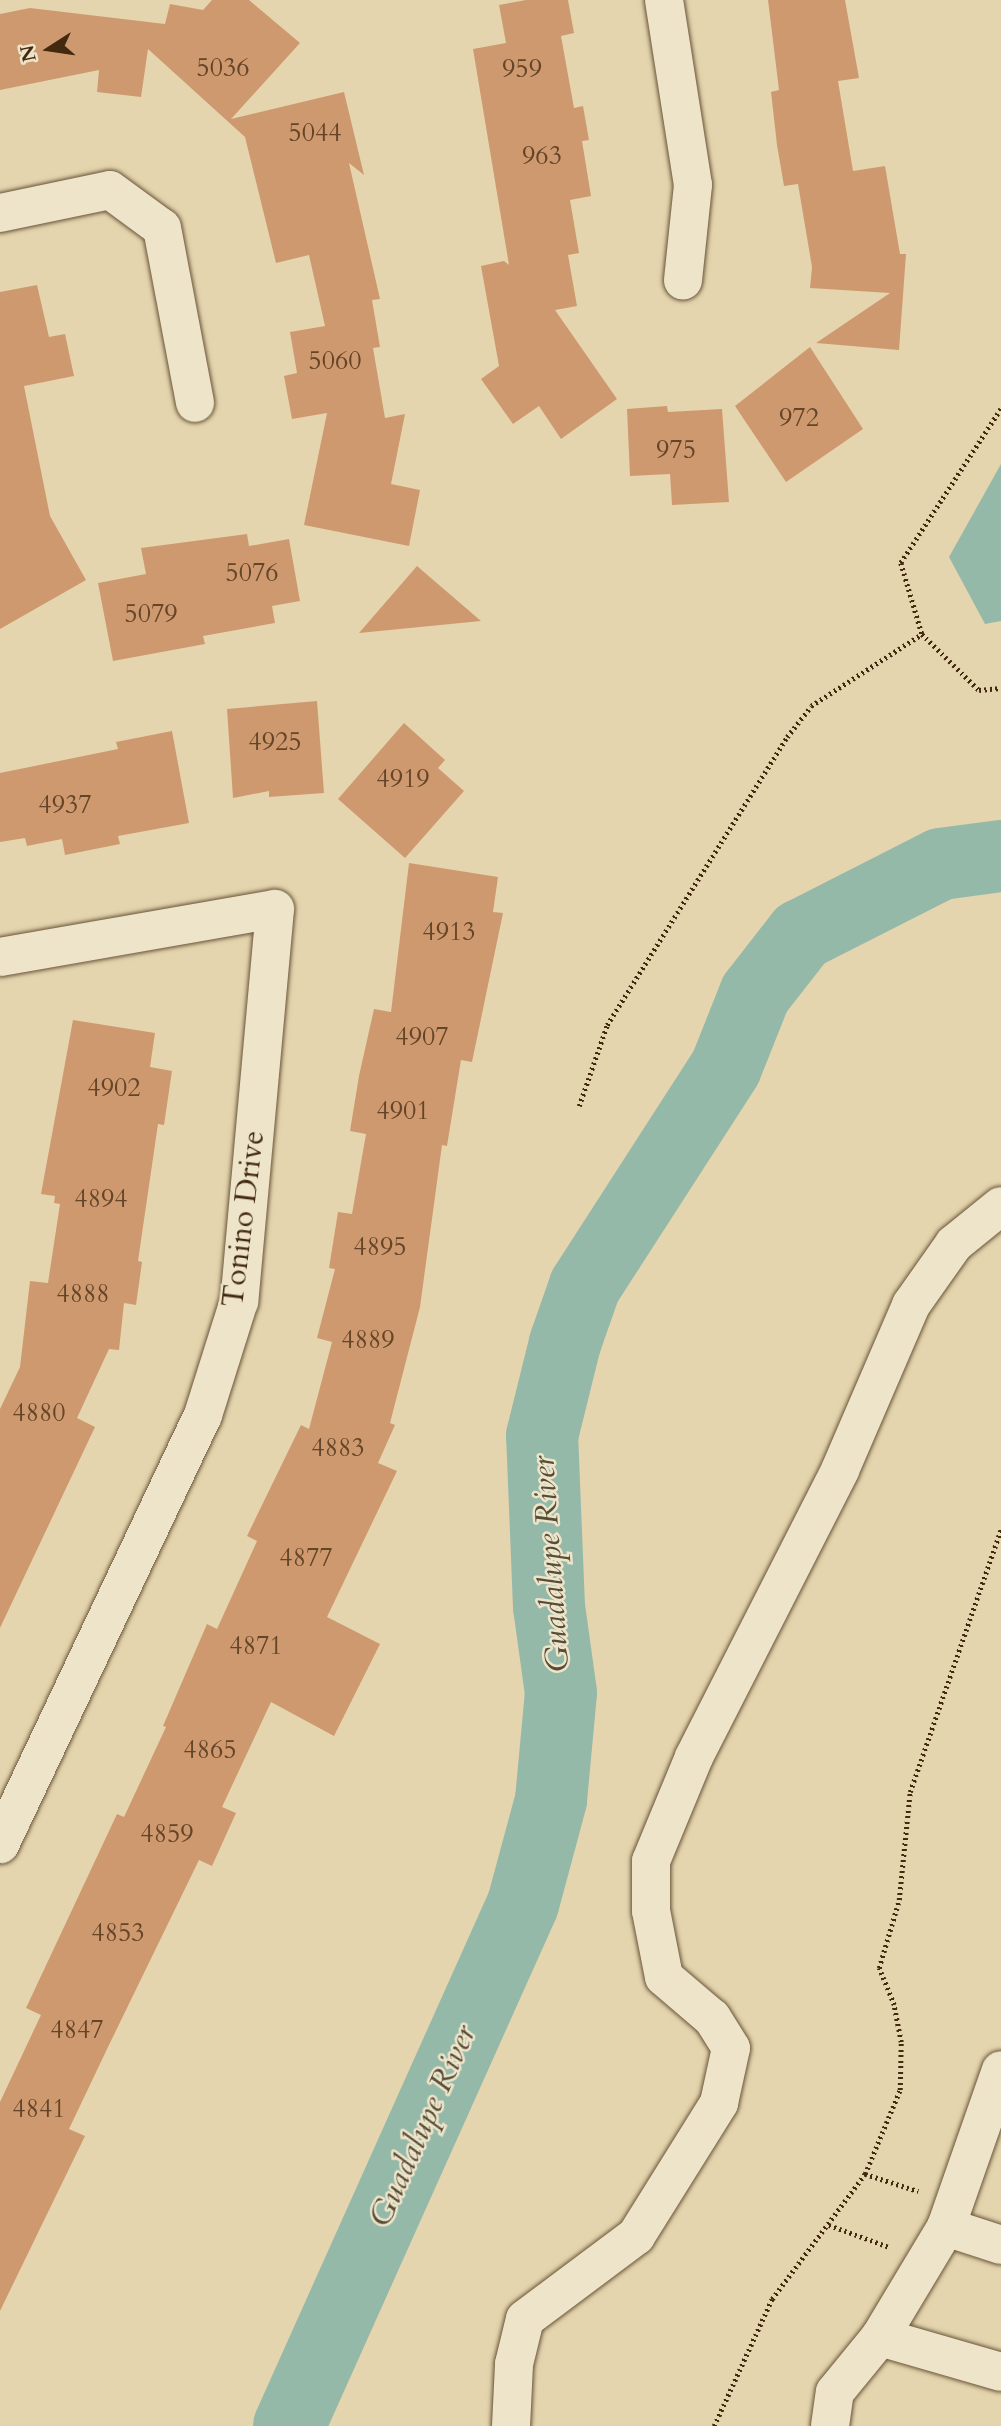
<!DOCTYPE html>
<style>
body{margin:0}
#map{position:relative;width:1001px;height:2426px;overflow:hidden;background:#e4d5ae;font-family:Cardo,serif}
div>[style]{position:absolute}
[style*='--x']{left:calc(var(--x)*1px);top:calc(var(--y)*1px);width:calc(var(--w)*1px);rotate:calc(var(--a)*1deg)}
.water>*{inset:0;background:#95b9a9}
.river>*{height:72px;margin:-36px;padding:0 36px;transform-origin:36px;border-radius:36px;background:#95b9a9}
.building>*{inset:0;background:#cf996f}
.path>*{height:4.5px;margin-top:-2.25px;transform-origin:0;background:repeating-linear-gradient(90deg,#422910 0 2px,transparent 0 5.5px)}
.roads{filter:drop-shadow(0 0 2px #6a5438) drop-shadow(0 0 2px #6a5438)}
.minor>*{height:38px;margin:-19px;padding:0 19px;transform-origin:19px;border-radius:19px;background:#ede4ca}
span{translate:-50% -50%;white-space:nowrap;text-align:center;line-height:1.15;-webkit-text-stroke:5px #ede4ca;paint-order:stroke}
.number-label{font-size:26px;color:#654528}
.number-label span{-webkit-text-stroke-width:0}
.street-label{font-size:30px;color:#422910}
.water-label{font-size:32px;color:#574d36;font-style:italic}
.north{position:absolute;left:14px;top:14px;width:70px;height:70px;-webkit-text-stroke:5px #ede4ca;paint-order:stroke;rotate:258deg;font-size:19px;font-weight:700;line-height:28px;text-align:center;color:#422910}
.north::after{content:'';display:block;margin:auto;width:24px;height:32px;background:#422910;clip-path:polygon(50% 0,100% 100%,50% 72%,0 100%)}
</style>
<div id="map">
<div class="water">
<div style="clip-path:polygon(1001px 464px,1001px 621px,985px 624px,949px 557px)"></div>
</div>
<div class="river">
<div style="--x:289;--y:2426;--w:572;--a:-65.85"></div>
<div style="--x:523;--y:1904;--w:108;--a:-74.9"></div>
<div style="--x:551;--y:1800;--w:107;--a:-84.7"></div>
<div style="--x:561;--y:1693;--w:87;--a:-97.9"></div>
<div style="--x:549;--y:1607;--w:171;--a:-92.3"></div>
<div style="--x:542;--y:1436;--w:96;--a:-76.1"></div>
<div style="--x:565;--y:1343;--w:60;--a:-70.7"></div>
<div style="--x:585;--y:1286;--w:260;--a:-57.2"></div>
<div style="--x:726;--y:1067;--w:79;--a:-68.3"></div>
<div style="--x:755;--y:994;--w:75;--a:-52.1"></div>
<div style="--x:801;--y:935;--w:157;--a:-26.9"></div>
<div style="--x:941;--y:864;--w:61;--a:-7.6"></div>
</div>
<div class="building">
<div style="clip-path:polygon(212px 0,249px 0,300px 43px,231px 119px,344px 92px,364px 175px,349px 163px,380px 299px,372px 300px,380px 347px,373px 348px,385px 418px,405px 414px,391px 484px,420px 490px,409px 546px,304px 525px,327px 413px,292px 419px,284px 376px,297px 373px,290px 332px,325px 326px,309px 255px,276px 263px,245px 137px,148px 49px,141px 97px,97px 92px,99px 70px,0 90px,0 14px,30px 8px,165px 24px,170px 4px,203px 10px)"></div>
<div style="clip-path:polygon(526px 0,568px 0,574px 33px,561px 36px,574px 108px,583px 106px,589px 140px,582px 141px,591px 196px,570px 200px,579px 253px,568px 255px,577px 306px,555px 310px,617px 399px,561px 439px,539px 406px,513px 424px,481px 379px,499px 366px,481px 266px,504px 261px,509px 265px,473px 49px,506px 43px,499px 5px)"></div>
<div style="clip-path:polygon(768px 0,845px 0,859px 78px,838px 81px,853px 171px,885px 166px,900px 254px,906px 254px,899px 350px,816px 343px,890px 293px,810px 288px,812px 267px,798px 184px,784px 186px,777px 145px,771px 92px,779px 90px)"></div>
<div style="clip-path:polygon(37px 285px,49px 337px,65px 334px,74px 376px,24px 386px,50px 516px,86px 580px,0 629px,0 292px)"></div>
<div style="clip-path:polygon(810px 347px,863px 429px,786px 482px,735px 406px)"></div>
<div style="clip-path:polygon(667px 406px,668px 412px,722px 409px,729px 502px,672px 505px,670px 474px,630px 476px,627px 409px)"></div>
<div style="clip-path:polygon(247px 534px,249px 546px,289px 539px,300px 601px,272px 606px,275px 623px,203px 636px,205px 644px,113px 661px,98px 583px,146px 574px,141px 548px)"></div>
<div style="clip-path:polygon(417px 566px,481px 621px,359px 633px)"></div>
<div style="clip-path:polygon(317px 701px,324px 793px,269px 797px,269px 791px,233px 798px,227px 709px)"></div>
<div style="clip-path:polygon(404px 723px,445px 760px,438px 768px,464px 791px,405px 858px,338px 799px)"></div>
<div style="clip-path:polygon(172px 731px,189px 823px,118px 836px,120px 844px,65px 855px,62px 839px,27px 846px,25px 838px,0 842px,0 773px,118px 749px,116px 742px)"></div>
<div style="clip-path:polygon(409px 863px,498px 877px,493px 912px,503px 913px,472px 1062px,461px 1060px,447px 1146px,442px 1145px,420px 1307px,390px 1423px,395px 1425px,378px 1463px,397px 1471px,327px 1617px,380px 1644px,334px 1736px,271px 1702px,222px 1807px,236px 1813px,212px 1866px,199px 1860px,108px 2047px,69px 2129px,85px 2136px,0 2311px,0 2102px,41px 2015px,26px 2008px,117px 1814px,124px 1817px,166px 1727px,163px 1726px,207px 1624px,217px 1629px,257px 1541px,247px 1536px,301px 1425px,309px 1429px,332px 1342px,317px 1338px,335px 1269px,329px 1268px,338px 1212px,352px 1214px,366px 1134px,350px 1131px,359px 1076px,374px 1009px,391px 1012px)"></div>
<div style="clip-path:polygon(73px 1020px,155px 1033px,150px 1067px,172px 1071px,164px 1125px,158px 1124px,138px 1261px,142px 1262px,136px 1305px,124px 1303px,119px 1350px,109px 1349px,77px 1418px,95px 1427px,0 1628px,0 1409px,20px 1367px,30px 1281px,48px 1283px,60px 1204px,54px 1203px,55px 1196px,41px 1194px)"></div>
</div>
<div class="path">
<div style="--x:1001;--y:409;--w:184;--a:123"></div>
<div style="--x:901;--y:563;--w:74;--a:73.5"></div>
<div style="--x:922;--y:634;--w:80;--a:44.5"></div>
<div style="--x:979;--y:690;--w:22;--a:-5"></div>
<div style="--x:579;--y:1106;--w:86;--a:-70.9"></div>
<div style="--x:607;--y:1025;--w:340;--a:-58"></div>
<div style="--x:787;--y:737;--w:39;--a:-52"></div>
<div style="--x:811;--y:706;--w:132;--a:-33"></div>
<div style="--x:865;--y:2174;--w:56;--a:17.8"></div>
<div style="--x:829;--y:2225;--w:64;--a:20.1"></div>
<div style="--x:714;--y:2426;--w:140;--a:-65.5"></div>
<div style="--x:772;--y:2299;--w:156;--a:-53.4"></div>
<div style="--x:865;--y:2174;--w:91;--a:-67.4"></div>
<div style="--x:900;--y:2090;--w:48;--a:-88.8"></div>
<div style="--x:901;--y:2042;--w:38;--a:-101"></div>
<div style="--x:894;--y:2005;--w:40;--a:-112"></div>
<div style="--x:879;--y:1968;--w:71;--a:-73.6"></div>
<div style="--x:899;--y:1900;--w:109;--a:-84.2"></div>
<div style="--x:910;--y:1792;--w:278;--a:-70.9"></div>
</div>
<div class="roads">
<div class="minor">
<div style="--x:664;--y:0;--w:187;--a:81.1"></div>
<div style="--x:693;--y:185;--w:96;--a:96"></div>
<div style="--x:0;--y:213;--w:112;--a:-11.8"></div>
<div style="--x:110;--y:190;--w:64;--a:36.2"></div>
<div style="--x:162;--y:228;--w:178;--a:79.3"></div>
<div style="--x:0;--y:957;--w:279;--a:-9.9"></div>
<div style="--x:275;--y:909;--w:394;--a:95.2"></div>
<div style="--x:239;--y:1301;--w:120;--a:107.5"></div>
<div style="--x:203;--y:1415;--w:475;--a:115.3"></div>
<div style="--x:946;--y:2227;--w:58;--a:18.1"></div>
<div style="--x:880;--y:2337;--w:126;--a:16.1"></div>
<div style="--x:511;--y:2426;--w:62;--a:-87.2"></div>
<div style="--x:514;--y:2364;--w:46;--a:-76.3"></div>
<div style="--x:525;--y:2319;--w:139;--a:-36.8"></div>
<div style="--x:636;--y:2236;--w:157;--a:-58"></div>
<div style="--x:719;--y:2103;--w:56;--a:-77.7"></div>
<div style="--x:731;--y:2048;--w:36;--a:-122"></div>
<div style="--x:712;--y:2018;--w:63;--a:-139.5"></div>
<div style="--x:664;--y:1977;--w:67;--a:-101.1"></div>
<div style="--x:651;--y:1911;--w:50;--a:-90"></div>
<div style="--x:651;--y:1861;--w:113;--a:-67.5"></div>
<div style="--x:694;--y:1757;--w:322;--a:-63"></div>
<div style="--x:840;--y:1470;--w:180;--a:-66.7"></div>
<div style="--x:911;--y:1305;--w:75;--a:-54.8"></div>
<div style="--x:954;--y:1244;--w:60;--a:-39"></div>
<div style="--x:830;--y:2426;--w:34;--a:-82"></div>
<div style="--x:835;--y:2392;--w:71;--a:-50.7"></div>
<div style="--x:880;--y:2337;--w:128;--a:-59"></div>
<div style="--x:946;--y:2227;--w:166;--a:-70.7"></div>
</div>
</div>
<div class="number-label">
<span style="left:223px;top:68px">5036</span>
<span style="left:522px;top:69px">959</span>
<span style="left:315px;top:133px">5044</span>
<span style="left:542px;top:156px">963</span>
<span style="left:335px;top:361px">5060</span>
<span style="left:799px;top:418px">972</span>
<span style="left:676px;top:450px">975</span>
<span style="left:252px;top:573px">5076</span>
<span style="left:151px;top:614px">5079</span>
<span style="left:275px;top:742px">4925</span>
<span style="left:403px;top:779px">4919</span>
<span style="left:65px;top:805px">4937</span>
<span style="left:449px;top:932px">4913</span>
<span style="left:422px;top:1037px">4907</span>
<span style="left:114px;top:1088px">4902</span>
<span style="left:403px;top:1111px">4901</span>
<span style="left:101px;top:1199px">4894</span>
<span style="left:380px;top:1247px">4895</span>
<span style="left:83px;top:1294px">4888</span>
<span style="left:368px;top:1340px">4889</span>
<span style="left:39px;top:1413px">4880</span>
<span style="left:338px;top:1448px">4883</span>
<span style="left:306px;top:1558px">4877</span>
<span style="left:256px;top:1646px">4871</span>
<span style="left:210px;top:1750px">4865</span>
<span style="left:167px;top:1834px">4859</span>
<span style="left:118px;top:1933px">4853</span>
<span style="left:77px;top:2030px">4847</span>
<span style="left:39px;top:2109px">4841</span>
</div>
<div class="street-label">
<span style="left:244px;top:1219px;rotate:-83deg">Tonino Drive</span>
</div>
<div class="water-label">
<span style="left:551px;top:1564px;rotate:-94deg">Guadalupe River</span>
<span style="left:423px;top:2126px;rotate:-66deg">Guadalupe River</span>
</div>
<div class="north">N</div>
</div>
